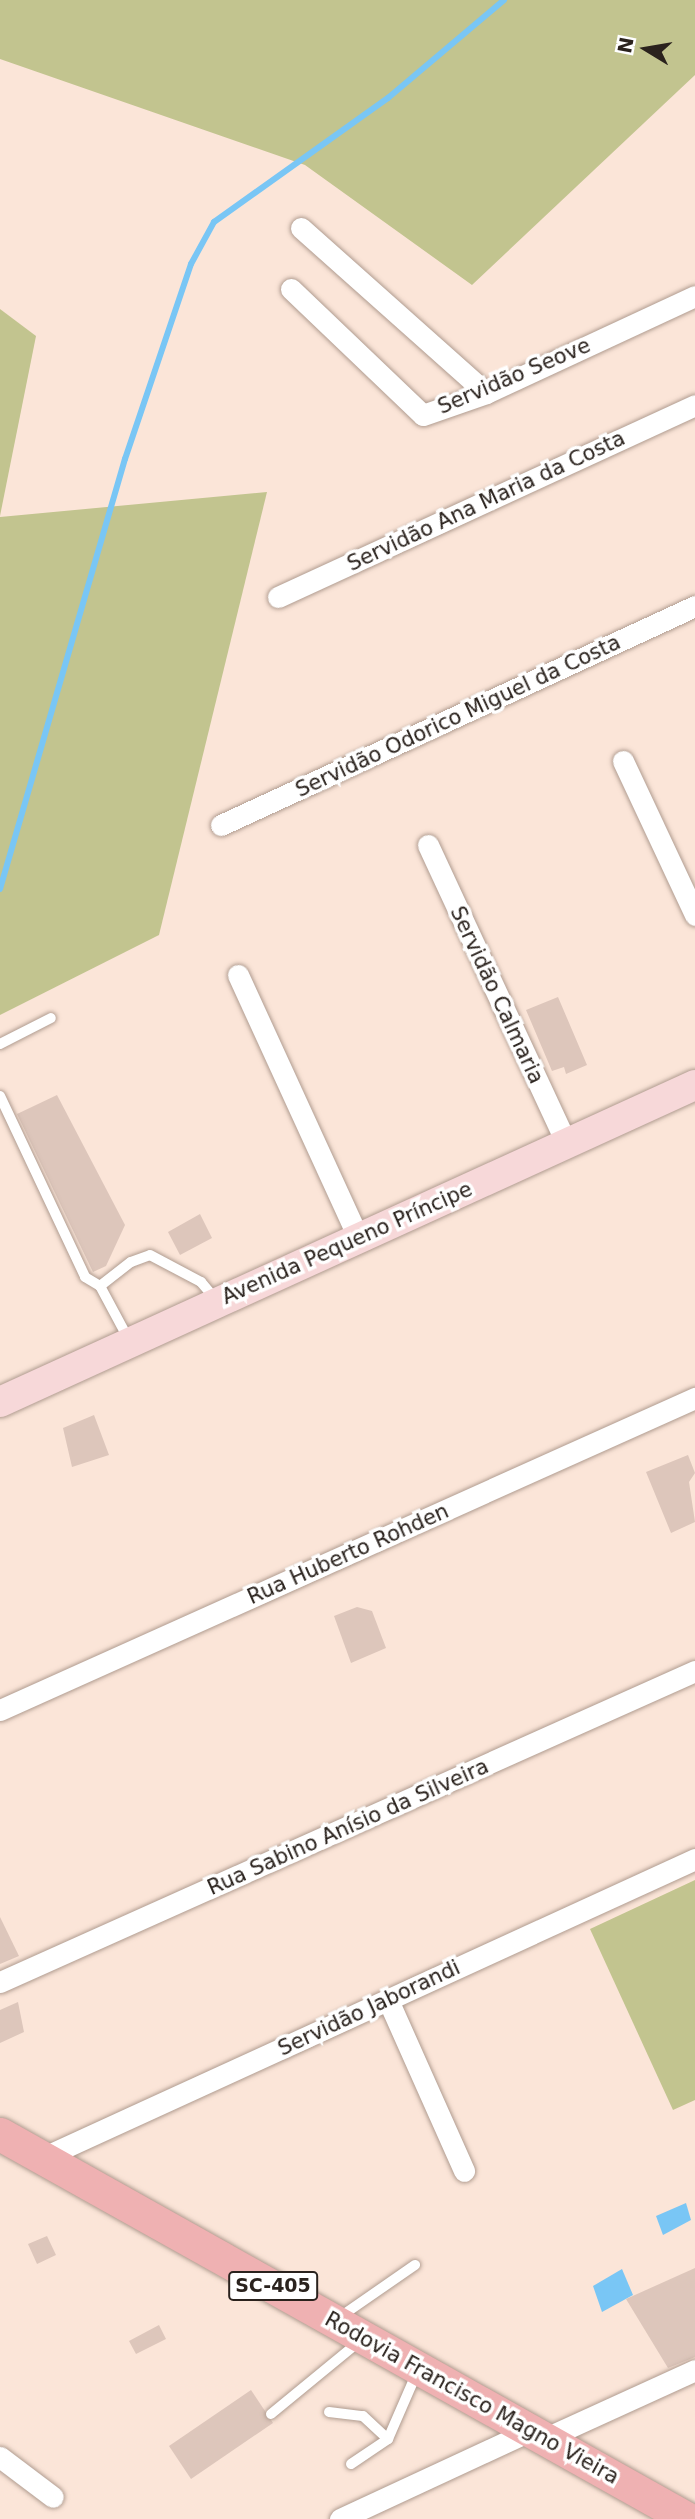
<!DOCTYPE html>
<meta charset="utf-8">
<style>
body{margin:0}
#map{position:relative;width:695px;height:2519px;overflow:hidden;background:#fbe5d8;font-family:"DejaVu Sans",sans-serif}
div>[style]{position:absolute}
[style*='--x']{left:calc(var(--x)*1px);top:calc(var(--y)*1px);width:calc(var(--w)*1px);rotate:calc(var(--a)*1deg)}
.green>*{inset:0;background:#c2c48f}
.water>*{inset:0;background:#79c6f5}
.stream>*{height:6px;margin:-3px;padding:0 3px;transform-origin:3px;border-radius:3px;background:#79c6f5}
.building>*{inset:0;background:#ddc6bb}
.roads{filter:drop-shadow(0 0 2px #b09c90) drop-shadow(0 0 2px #b09c90)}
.service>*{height:10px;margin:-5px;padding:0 5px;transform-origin:5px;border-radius:5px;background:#fff}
.minor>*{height:21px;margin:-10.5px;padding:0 10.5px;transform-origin:10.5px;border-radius:10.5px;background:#fff}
.secondary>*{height:30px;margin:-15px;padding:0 15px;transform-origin:15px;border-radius:15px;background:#f7d8d9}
.primary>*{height:33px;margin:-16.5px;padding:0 16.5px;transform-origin:16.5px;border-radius:16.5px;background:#efb1b2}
span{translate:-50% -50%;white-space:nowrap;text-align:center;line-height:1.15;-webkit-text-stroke:7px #fff;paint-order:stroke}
.shield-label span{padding:2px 5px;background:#fff;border:2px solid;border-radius:5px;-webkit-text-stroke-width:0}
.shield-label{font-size:19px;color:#2a221d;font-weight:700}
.street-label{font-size:21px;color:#2a221d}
.north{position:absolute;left:611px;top:14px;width:70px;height:70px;-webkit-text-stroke:5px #fff;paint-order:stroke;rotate:281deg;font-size:19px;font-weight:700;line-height:28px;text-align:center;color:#2a221d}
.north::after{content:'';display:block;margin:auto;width:24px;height:32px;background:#2a221d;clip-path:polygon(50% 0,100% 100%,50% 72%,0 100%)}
</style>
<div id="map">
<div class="green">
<div style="clip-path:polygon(0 0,695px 0,695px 75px,472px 285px,305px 165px,0 59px)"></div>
<div style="clip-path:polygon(0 309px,36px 336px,0 516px)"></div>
<div style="clip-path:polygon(267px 492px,159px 935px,0 1015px,0 517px)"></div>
<div style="clip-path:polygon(695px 1880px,695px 2100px,673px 2110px,590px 1929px)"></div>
</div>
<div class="water">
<div style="clip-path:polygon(686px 2203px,691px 2220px,663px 2235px,656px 2216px)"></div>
<div style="clip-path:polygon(622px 2269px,633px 2295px,602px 2312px,593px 2286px)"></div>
</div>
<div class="stream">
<div style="--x:0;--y:889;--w:448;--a:-73.8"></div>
<div style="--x:125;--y:459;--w:206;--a:-71.3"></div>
<div style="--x:191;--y:264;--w:48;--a:-61.3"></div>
<div style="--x:214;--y:222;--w:214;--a:-35.5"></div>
<div style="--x:388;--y:98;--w:152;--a:-40.2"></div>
</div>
<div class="building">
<div style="clip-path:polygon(558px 997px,587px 1065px,566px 1074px,564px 1067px,552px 1071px,526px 1010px)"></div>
<div style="clip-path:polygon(57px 1095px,125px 1225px,106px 1266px,93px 1272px,17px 1114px)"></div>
<div style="clip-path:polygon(200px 1214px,212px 1238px,180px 1255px,168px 1232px)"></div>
<div style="clip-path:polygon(94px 1415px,109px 1455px,72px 1467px,63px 1428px)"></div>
<div style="clip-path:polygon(688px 1455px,695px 1473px,689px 1482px,695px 1522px,671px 1533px,646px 1472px)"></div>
<div style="clip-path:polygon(357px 1607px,372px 1611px,386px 1648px,351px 1663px,334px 1616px)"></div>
<div style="clip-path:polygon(0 1917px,19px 1956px,0 1964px)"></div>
<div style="clip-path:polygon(18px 2002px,24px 2032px,0 2043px,0 2010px)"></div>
<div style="clip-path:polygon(47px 2236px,56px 2255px,37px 2264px,28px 2244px)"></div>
<div style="clip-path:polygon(695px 2268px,695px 2357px,668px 2368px,626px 2299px)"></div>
<div style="clip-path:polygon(159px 2325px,166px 2339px,136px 2354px,129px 2341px)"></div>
<div style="clip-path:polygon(251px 2390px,273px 2423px,191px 2479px,169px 2446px)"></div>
</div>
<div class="roads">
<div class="service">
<div style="--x:0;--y:1044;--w:57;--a:-27"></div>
<div style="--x:0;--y:1096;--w:200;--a:64.8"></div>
<div style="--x:85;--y:1277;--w:17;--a:31"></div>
<div style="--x:129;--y:1340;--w:61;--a:-118.2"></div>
<div style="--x:100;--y:1286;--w:39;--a:-38"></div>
<div style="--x:131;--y:1262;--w:20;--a:-20"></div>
<div style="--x:150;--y:1255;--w:58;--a:27.9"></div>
<div style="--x:201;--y:1282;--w:25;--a:50"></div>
<div style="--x:337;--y:2319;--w:95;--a:-34.7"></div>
<div style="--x:329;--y:2412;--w:34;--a:7"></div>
<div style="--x:363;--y:2416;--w:34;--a:43"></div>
<div style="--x:271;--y:2414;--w:115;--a:-39.4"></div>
<div style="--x:351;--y:2464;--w:45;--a:-34"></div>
<div style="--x:388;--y:2439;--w:75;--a:-66.5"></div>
</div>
<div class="minor">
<div style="--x:301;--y:228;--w:248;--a:41.7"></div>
<div style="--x:291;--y:289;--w:182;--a:43.7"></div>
<div style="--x:423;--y:415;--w:67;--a:-19.2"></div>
<div style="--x:486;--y:393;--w:230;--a:-24.9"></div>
<div style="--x:278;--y:597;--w:459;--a:-24.7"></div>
<div style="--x:623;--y:761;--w:170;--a:64.9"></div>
<div style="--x:221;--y:825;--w:522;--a:-24.8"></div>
<div style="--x:428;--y:845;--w:330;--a:65.1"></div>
<div style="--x:238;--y:975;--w:290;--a:65.4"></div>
<div style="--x:0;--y:1710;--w:762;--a:-24.18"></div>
<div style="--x:0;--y:1982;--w:761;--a:-24.11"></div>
<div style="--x:388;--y:2000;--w:187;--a:66"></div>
<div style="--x:42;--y:2158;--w:718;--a:-24.6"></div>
<div style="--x:546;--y:2438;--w:164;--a:-24.5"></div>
<div style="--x:0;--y:2457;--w:66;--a:37"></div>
<div style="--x:340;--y:2519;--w:212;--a:-24.9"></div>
</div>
<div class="secondary">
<div style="--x:0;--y:1402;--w:764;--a:-24.52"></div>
</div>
<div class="primary">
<div style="--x:0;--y:2134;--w:788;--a:29.23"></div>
</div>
</div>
<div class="shield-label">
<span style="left:273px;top:2286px">SC-405</span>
</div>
<div class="street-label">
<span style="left:514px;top:376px;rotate:-23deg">Servidão Seove</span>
<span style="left:486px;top:501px;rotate:-25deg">Servidão Ana Maria da Costa</span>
<span style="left:458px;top:716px;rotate:-25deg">Servidão Odorico Miguel da Costa</span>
<span style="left:497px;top:995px;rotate:65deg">Servidão Calmaria</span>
<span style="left:347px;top:1243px;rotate:-24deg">Avenida Pequeno Príncipe</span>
<span style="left:348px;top:1554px;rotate:-24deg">Rua Huberto Rohden</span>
<span style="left:348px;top:1827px;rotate:-24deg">Rua Sabino Anísio da Silveira</span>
<span style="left:369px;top:2008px;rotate:-25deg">Servidão Jaborandi</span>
<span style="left:472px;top:2398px;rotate:29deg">Rodovia Francisco Magno Vieira</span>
</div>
<div class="north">N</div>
</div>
